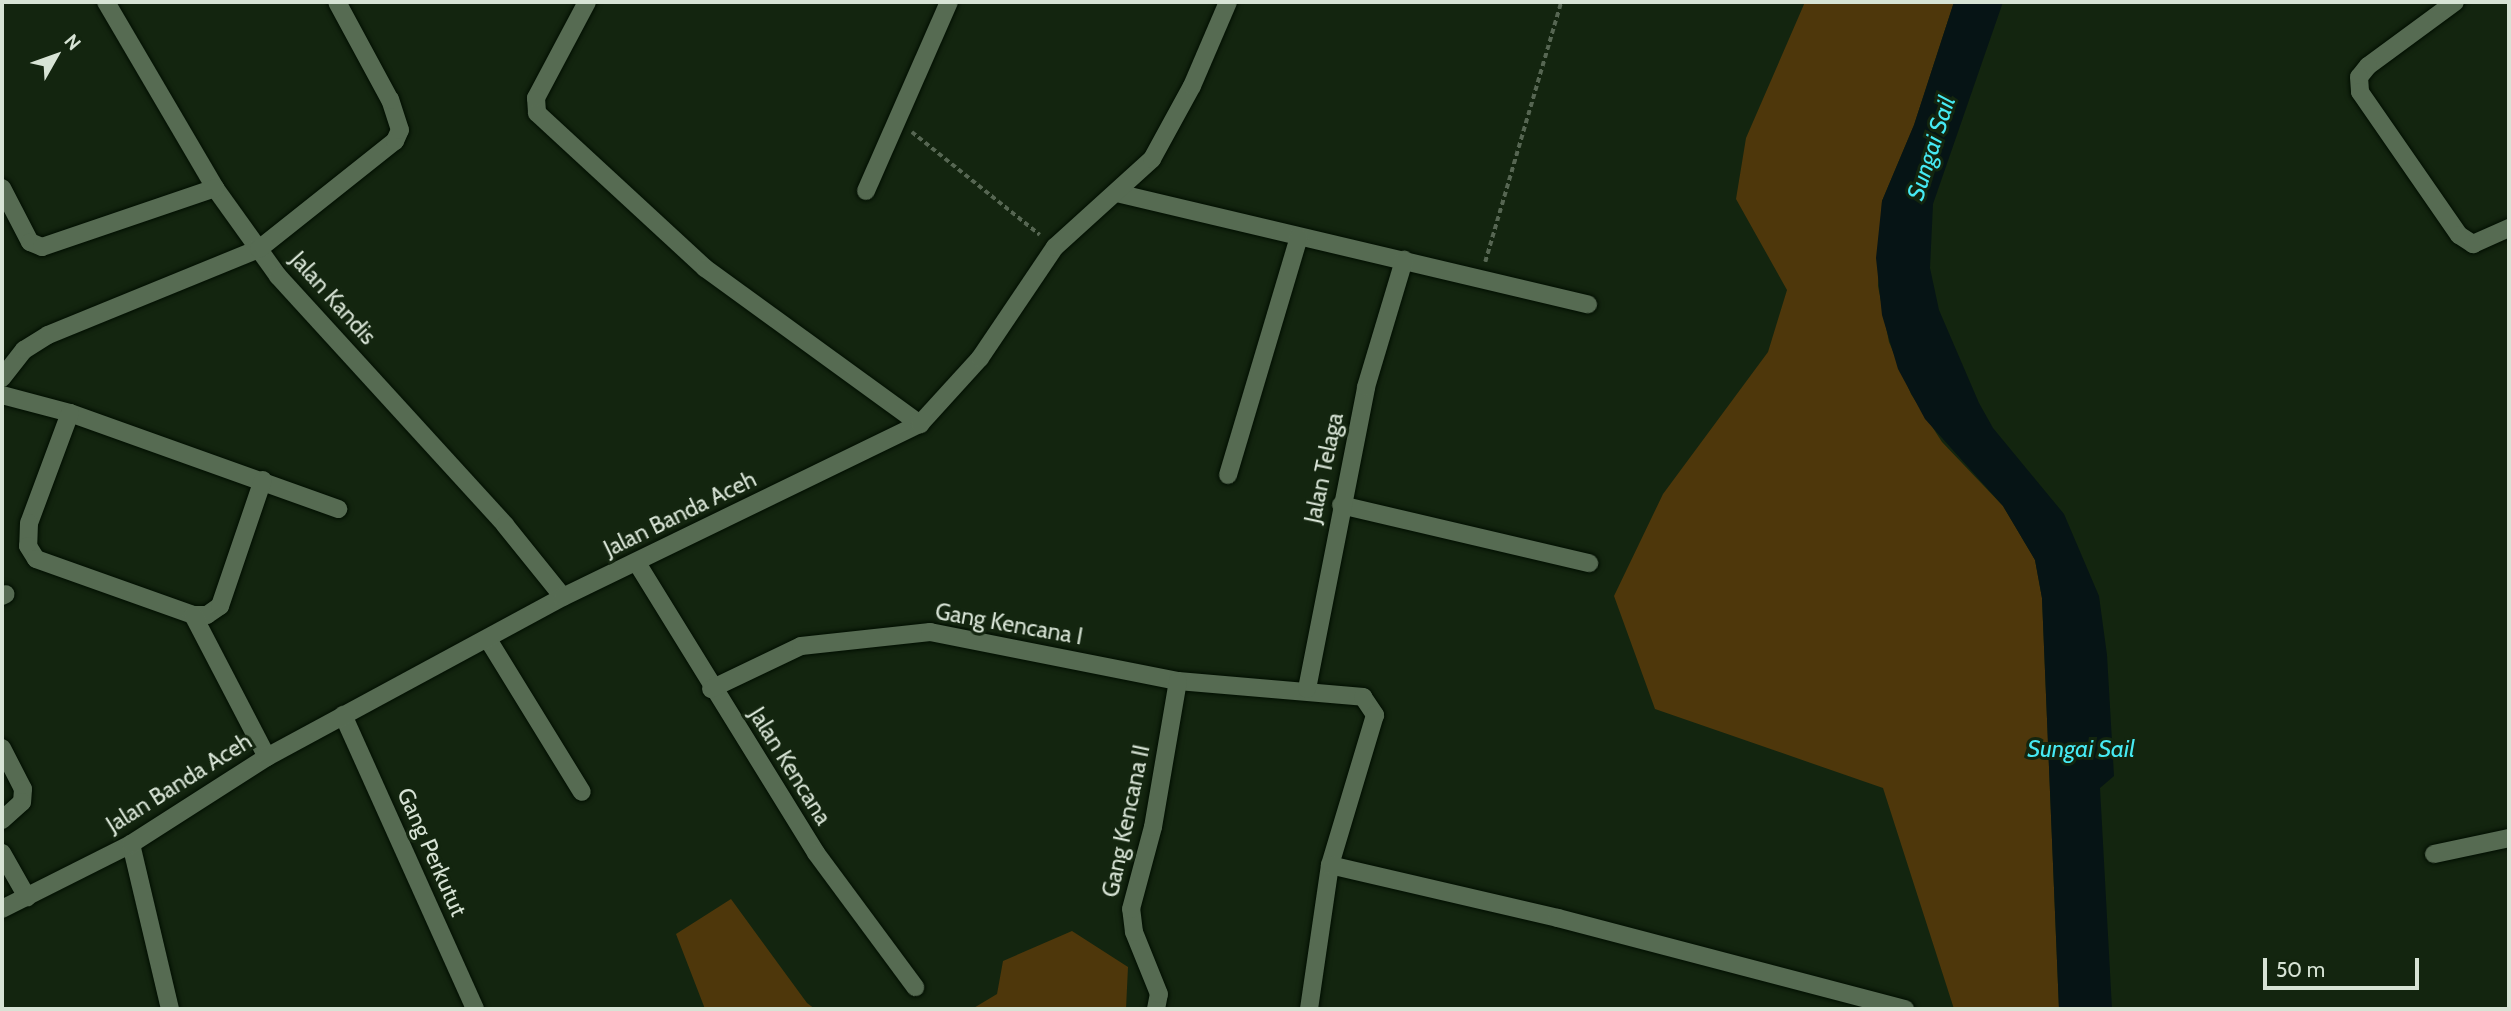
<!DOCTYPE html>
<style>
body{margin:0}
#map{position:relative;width:2511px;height:1011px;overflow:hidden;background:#13250f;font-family:Cabin,sans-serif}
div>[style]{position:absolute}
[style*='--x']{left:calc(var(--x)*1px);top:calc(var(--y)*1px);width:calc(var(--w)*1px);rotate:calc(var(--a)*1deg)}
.green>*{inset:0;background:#4e370b}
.water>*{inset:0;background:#061415}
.path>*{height:3.5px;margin-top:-1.75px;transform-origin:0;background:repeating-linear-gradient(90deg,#566652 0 5px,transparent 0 8.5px)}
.roads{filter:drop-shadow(0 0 2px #010e00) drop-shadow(0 0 2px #010e00)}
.minor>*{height:18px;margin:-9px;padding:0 9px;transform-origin:9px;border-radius:9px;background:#566b52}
span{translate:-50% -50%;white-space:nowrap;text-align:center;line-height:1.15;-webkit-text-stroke:6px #13250f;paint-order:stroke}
.street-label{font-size:23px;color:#d7e3d5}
.water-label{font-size:24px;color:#46eaf3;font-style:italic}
.frame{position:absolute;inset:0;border:4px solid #d7e3d5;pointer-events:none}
.north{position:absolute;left:21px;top:21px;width:70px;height:70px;-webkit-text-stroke:5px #13250f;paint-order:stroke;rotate:50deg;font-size:19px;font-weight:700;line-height:28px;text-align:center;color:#d7e3d5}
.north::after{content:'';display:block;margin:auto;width:24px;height:32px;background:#d7e3d5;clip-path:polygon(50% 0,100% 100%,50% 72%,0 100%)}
.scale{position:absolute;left:2263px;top:958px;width:156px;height:32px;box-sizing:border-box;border:4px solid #d7e3d5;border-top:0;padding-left:9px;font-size:21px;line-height:24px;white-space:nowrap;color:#d7e3d5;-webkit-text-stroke:5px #13250f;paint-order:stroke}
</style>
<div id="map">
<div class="green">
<div style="clip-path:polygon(1805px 2px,1954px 2px,1914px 125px,1882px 201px,1878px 286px,1889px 342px,1911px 394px,1942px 442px,2003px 506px,2035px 560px,2042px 598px,2059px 1009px,1954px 1009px,1883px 788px,1655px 709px,1614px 596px,1663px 494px,1768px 352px,1787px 290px,1736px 199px,1746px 138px)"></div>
<div style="clip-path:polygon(731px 899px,807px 1003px,815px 1009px,705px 1009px,676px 934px)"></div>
<div style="clip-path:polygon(1072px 931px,1128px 967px,1126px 1009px,972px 1009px,997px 994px,1003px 961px)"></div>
</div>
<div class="water">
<div style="clip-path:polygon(1954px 2px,2003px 2px,1933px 204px,1930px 268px,1939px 310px,1979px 403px,1993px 428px,2064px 514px,2099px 596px,2107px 655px,2114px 776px,2100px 788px,2112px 1009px,2059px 1009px,2042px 598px,2035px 560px,2003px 506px,1925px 419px,1898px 369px,1882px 315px,1876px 258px,1882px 201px,1914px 125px)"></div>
</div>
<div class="path">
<div style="--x:912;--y:132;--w:164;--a:38.8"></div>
<div style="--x:1485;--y:262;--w:271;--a:-73.7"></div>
</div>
<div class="roads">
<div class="minor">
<div style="--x:106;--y:2;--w:216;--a:59.6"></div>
<div style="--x:215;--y:188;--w:108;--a:54.4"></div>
<div style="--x:278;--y:276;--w:337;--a:47.6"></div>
<div style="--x:505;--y:525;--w:92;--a:51.1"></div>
<div style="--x:587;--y:2;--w:109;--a:118"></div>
<div style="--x:536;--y:98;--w:15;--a:86"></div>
<div style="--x:537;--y:113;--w:229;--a:42.7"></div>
<div style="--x:705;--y:268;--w:266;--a:36"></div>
<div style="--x:2455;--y:2;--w:108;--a:143.7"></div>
<div style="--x:2368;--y:66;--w:14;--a:129"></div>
<div style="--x:2359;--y:77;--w:15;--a:86"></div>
<div style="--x:2360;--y:92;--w:174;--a:55.3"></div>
<div style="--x:2459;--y:235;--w:17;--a:33"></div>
<div style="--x:2473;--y:244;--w:39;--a:-24"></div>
<div style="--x:2;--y:188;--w:61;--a:62.6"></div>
<div style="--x:30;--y:242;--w:13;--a:23"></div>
<div style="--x:42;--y:247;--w:183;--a:-18.8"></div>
<div style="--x:866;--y:191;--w:206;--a:-66.3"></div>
<div style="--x:1117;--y:193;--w:484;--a:13.3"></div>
<div style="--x:2;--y:378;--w:36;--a:-52"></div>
<div style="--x:24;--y:350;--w:28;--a:-32"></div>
<div style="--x:48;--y:335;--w:228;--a:-22.2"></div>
<div style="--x:259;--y:249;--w:174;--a:-38.5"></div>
<div style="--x:395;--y:141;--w:12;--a:-66"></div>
<div style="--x:400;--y:130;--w:32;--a:-108"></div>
<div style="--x:390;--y:100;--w:111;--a:-118.4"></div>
<div style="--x:2;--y:395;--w:70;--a:14.8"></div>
<div style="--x:70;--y:413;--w:285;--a:19.7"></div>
<div style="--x:70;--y:413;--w:117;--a:110.4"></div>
<div style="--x:29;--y:523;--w:23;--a:92"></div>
<div style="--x:28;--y:546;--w:15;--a:58"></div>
<div style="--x:36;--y:559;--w:167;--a:19.6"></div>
<div style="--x:193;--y:615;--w:14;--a:0"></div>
<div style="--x:207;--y:615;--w:16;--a:-35"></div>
<div style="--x:220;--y:606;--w:133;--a:-71.2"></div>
<div style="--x:1228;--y:475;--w:248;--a:-73.4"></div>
<div style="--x:1341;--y:505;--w:255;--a:13.2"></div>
<div style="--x:637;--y:563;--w:341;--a:58.3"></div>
<div style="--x:816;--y:853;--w:167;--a:53.5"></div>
<div style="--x:2;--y:596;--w:4;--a:-27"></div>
<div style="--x:193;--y:615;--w:160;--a:62.5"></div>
<div style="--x:489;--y:641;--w:177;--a:58.4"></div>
<div style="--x:711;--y:689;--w:100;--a:-25.5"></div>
<div style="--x:801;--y:646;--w:130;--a:-6.2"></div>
<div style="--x:930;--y:632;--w:253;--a:11.2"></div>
<div style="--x:1178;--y:681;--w:186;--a:4.9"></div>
<div style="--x:1363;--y:697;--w:22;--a:56"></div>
<div style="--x:1375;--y:715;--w:157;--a:106.7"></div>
<div style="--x:1330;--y:865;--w:146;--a:98.3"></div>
<div style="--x:1307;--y:689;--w:308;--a:-78.9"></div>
<div style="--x:1366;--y:387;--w:133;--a:-73.3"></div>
<div style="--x:343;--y:715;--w:322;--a:65.8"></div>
<div style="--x:2;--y:748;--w:46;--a:62.9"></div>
<div style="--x:23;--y:789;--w:13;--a:94"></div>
<div style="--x:22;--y:802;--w:27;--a:138"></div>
<div style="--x:131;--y:844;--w:170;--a:76.7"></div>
<div style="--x:2;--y:853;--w:51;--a:60.4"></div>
<div style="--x:2434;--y:854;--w:77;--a:-12"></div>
<div style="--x:1330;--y:865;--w:234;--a:13.1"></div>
<div style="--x:1558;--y:918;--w:359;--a:14.7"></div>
<div style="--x:2;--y:909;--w:144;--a:-26.7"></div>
<div style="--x:131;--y:844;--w:161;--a:-32.6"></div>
<div style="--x:267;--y:757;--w:336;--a:-28.4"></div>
<div style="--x:563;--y:597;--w:397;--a:-25.9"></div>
<div style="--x:920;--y:424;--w:89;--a:-47.7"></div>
<div style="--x:980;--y:358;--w:134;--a:-56"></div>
<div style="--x:1055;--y:247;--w:131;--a:-42.2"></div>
<div style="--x:1152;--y:159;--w:83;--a:-61.3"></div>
<div style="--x:1192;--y:86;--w:91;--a:-66.8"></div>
<div style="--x:1156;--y:1009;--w:15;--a:-79"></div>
<div style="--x:1159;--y:994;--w:67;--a:-112"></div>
<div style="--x:1134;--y:932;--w:23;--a:-97"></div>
<div style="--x:1131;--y:909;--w:85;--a:-75"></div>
<div style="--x:1153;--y:827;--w:148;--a:-80.3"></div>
</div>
</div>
<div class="street-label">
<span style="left:333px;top:298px;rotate:48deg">Jalan Kandis</span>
<span style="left:1324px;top:468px;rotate:-78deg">Jalan Telaga</span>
<span style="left:680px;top:514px;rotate:-26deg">Jalan Banda Aceh</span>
<span style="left:1009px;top:624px;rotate:10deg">Gang Kencana I</span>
<span style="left:790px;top:766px;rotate:58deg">Jalan Kencana</span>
<span style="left:179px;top:783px;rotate:-32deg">Jalan Banda Aceh</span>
<span style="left:1126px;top:821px;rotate:-78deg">Gang Kencana II</span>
<span style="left:432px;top:852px;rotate:66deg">Gang Perkutut</span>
</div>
<div class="water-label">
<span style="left:1931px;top:148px;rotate:-72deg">Sungai Sail</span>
<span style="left:2081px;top:749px">Sungai Sail</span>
</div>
<div class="frame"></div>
<div class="north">N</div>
<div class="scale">50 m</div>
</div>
